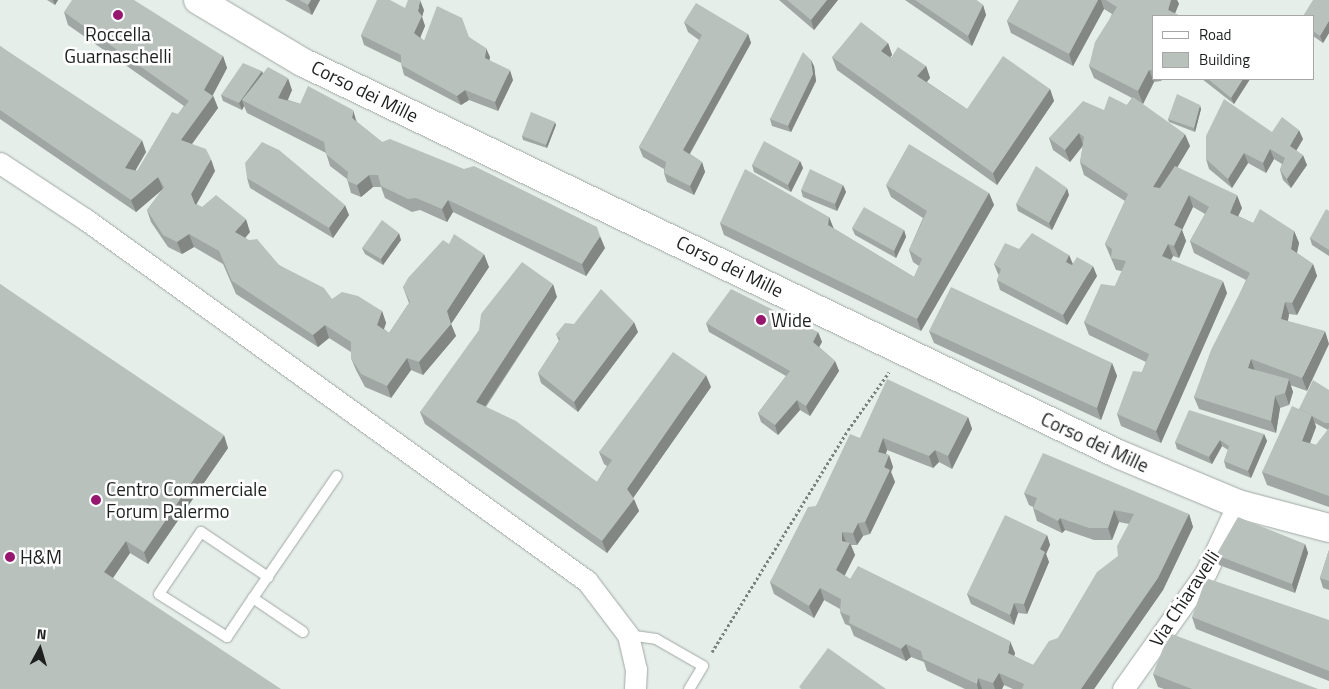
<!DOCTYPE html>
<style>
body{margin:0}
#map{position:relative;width:1329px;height:689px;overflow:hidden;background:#e6eeea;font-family:"Titillium Web",sans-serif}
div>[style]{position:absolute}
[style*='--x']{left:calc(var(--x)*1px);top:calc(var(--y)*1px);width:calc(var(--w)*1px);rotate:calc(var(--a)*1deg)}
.path>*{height:3px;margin-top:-1.5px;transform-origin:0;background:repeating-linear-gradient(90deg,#7b817e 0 2.5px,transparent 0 5px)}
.roads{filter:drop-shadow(0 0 1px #a0a8a4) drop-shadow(0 0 1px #a0a8a4)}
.lane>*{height:10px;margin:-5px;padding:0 5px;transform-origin:5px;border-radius:5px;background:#fff}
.street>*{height:21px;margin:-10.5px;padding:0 10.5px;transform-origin:10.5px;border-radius:10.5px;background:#fff}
.secondary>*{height:28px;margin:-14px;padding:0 14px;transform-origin:14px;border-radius:14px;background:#fff}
.wall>*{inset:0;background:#9fa6a3}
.shaded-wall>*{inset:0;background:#828784}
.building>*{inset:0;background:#b9c1bd}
.dots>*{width:14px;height:14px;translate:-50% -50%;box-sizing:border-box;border:2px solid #fff;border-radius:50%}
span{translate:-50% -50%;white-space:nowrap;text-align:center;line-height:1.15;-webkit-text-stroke:5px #fff;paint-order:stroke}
.poi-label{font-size:19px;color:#1d201f}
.left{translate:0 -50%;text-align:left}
.street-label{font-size:19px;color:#1d201f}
.legend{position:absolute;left:1152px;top:15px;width:162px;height:65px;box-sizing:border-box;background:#fff;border:1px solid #a5a6a5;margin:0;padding:6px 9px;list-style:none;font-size:15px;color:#1d201f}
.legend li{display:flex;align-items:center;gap:10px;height:25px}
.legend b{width:25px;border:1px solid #a5a6a5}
.north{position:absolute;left:15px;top:624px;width:50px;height:50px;-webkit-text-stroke:4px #fff;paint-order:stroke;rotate:6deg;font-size:14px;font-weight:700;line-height:20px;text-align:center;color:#1d201f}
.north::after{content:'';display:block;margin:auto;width:18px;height:22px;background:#1d201f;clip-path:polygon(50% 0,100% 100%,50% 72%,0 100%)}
</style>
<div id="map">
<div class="path">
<div style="--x:712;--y:652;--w:260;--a:-58.5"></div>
<div style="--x:848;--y:430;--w:71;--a:-54.7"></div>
</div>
<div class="roads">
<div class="lane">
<div style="--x:253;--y:598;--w:47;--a:123.7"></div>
<div style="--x:227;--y:637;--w:80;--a:-147.7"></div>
<div style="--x:159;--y:594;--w:75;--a:-55.9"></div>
<div style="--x:201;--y:532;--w:81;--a:33.9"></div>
<div style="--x:303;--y:632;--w:60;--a:-145.8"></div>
<div style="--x:253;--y:598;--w:148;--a:-55.5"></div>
<div style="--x:628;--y:635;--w:28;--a:8"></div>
<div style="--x:656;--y:639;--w:54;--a:29.9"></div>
<div style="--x:703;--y:666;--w:27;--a:121"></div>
</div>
<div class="street">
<div style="--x:0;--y:163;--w:102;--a:33.4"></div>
<div style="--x:85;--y:219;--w:619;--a:35.8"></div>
<div style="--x:587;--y:581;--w:68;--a:52.8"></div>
<div style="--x:628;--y:635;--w:35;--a:77"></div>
<div style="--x:636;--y:669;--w:20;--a:93"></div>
<div style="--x:1123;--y:689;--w:143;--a:-54.6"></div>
<div style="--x:1206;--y:572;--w:75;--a:-64.8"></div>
</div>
<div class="secondary">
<div style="--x:198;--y:0;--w:121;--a:30.8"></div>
<div style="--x:302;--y:62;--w:905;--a:25.66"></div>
<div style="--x:1118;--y:454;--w:130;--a:22.6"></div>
<div style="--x:1238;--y:504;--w:94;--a:14.8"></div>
</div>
</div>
<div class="wall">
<div style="clip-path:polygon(47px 0,58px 0,55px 5px)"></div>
<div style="clip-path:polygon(285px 0,320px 0,312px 15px)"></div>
<div style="clip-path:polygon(779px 0,838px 0,814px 30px)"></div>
<div style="clip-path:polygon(905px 0,976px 0,983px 5px,986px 15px,972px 46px)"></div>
<div style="clip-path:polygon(1019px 0,1177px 0,1179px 4px,1153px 16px,1153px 79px,1163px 79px,1161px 81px,1154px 82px,1143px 104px,1139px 102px,1190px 146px,1177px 167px,1242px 208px,1238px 216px,1253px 223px,1294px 231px,1299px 243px,1297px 253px,1313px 264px,1317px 276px,1297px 315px,1289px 314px,1288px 320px,1307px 391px,1290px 385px,1293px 392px,1289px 405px,1280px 408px,1276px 433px,1199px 409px,1194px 397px,1246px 280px,1194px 253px,1190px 241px,1205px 214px,1193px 207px,1182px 230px,1186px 241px,1179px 258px,1173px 256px,1171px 260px,1227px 293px,1161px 443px,1121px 426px,1117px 414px,1142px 372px,1146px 362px,1089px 335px,1084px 322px,1115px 286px,1122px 271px,1116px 270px,1105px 244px,1125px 201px,1084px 175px,1080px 162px,1083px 146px,1070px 162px,1053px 150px,1049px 138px,1104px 110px,1127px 105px,1132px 98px,1094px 78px,1089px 66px,1112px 14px,1104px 9px,1073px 66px,1011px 33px,1007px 21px)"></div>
<div style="clip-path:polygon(1329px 0,1329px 33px,1323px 43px,1313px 36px,1313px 16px)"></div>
<div style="clip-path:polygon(405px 8px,424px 10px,422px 17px,425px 26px,420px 37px,424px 41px,469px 37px,490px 57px,489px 60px,513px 80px,498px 111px,469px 100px,461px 105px,404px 75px,401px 63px,364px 45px,361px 35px)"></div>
<div style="clip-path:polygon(64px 12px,223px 56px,227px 68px,213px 95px,218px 108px,192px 144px,215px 171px,196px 204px,250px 232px,245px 238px,279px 265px,332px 299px,382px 311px,386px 323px,384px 329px,389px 333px,409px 303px,403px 287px,449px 244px,489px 267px,451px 324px,456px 336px,423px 375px,411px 370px,391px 398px,365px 387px,356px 370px,351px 358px,351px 352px,329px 338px,318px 347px,236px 294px,223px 264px,194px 247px,182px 254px,168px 247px,151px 222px,147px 210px,163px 189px,136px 212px,0 119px,0 46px,146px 152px,135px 170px,137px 171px,184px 106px,68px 25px)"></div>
<div style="clip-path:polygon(684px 22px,748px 34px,751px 43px,690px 154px,702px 162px,705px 172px,694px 195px,667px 182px,664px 173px,664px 169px,643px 157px,639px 147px,699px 40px,688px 32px)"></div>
<div style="clip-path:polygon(888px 43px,892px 55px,890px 57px,926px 66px,930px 78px,927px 82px,967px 109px,1050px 89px,1054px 101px,997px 185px,837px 70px,832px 57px)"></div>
<div style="clip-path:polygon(814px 66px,816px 81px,791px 132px,772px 126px,770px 119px)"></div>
<div style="clip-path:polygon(262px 71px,263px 74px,292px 90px,288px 100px,357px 122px,382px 142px,605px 248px,586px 276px,453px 212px,447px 222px,420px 210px,412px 212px,385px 198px,381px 187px,373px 187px,361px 197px,351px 193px,347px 179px,330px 166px,326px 153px,247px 113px,244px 106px,242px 110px,223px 101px,221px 95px)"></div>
<div style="clip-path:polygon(1202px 79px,1250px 79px,1234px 104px)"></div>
<div style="clip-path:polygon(1201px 109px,1195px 132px,1169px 122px,1168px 119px)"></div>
<div style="clip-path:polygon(556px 125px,547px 148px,523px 140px,522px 136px)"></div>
<div style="clip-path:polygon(1272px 132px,1303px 139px,1296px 151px,1307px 165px,1291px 188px,1283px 180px,1280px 170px,1282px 164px,1274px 159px,1266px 173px,1248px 163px,1232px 188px,1209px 169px,1206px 159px)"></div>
<div style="clip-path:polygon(800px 161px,803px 168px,791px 192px,754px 172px,752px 165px)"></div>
<div style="clip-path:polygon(247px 178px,349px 215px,333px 238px,250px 188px)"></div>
<div style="clip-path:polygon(843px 185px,846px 192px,837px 211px,803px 197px,801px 190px)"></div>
<div style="clip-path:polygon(886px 185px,989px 193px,994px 205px,921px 331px,724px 235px,720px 223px,829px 217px,833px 228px,914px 277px,919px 266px,913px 262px,909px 250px,923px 218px,891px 197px)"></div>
<div style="clip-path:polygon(1069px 195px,1052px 230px,1018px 211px,1016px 204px)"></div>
<div style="clip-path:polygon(1329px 211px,1329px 256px,1312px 245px,1310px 238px)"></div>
<div style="clip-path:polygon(852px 228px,904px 230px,906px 237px,896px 258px,855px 235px)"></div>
<div style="clip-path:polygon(401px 240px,383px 265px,365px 254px,362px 248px)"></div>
<div style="clip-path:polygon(1019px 249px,1069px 255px,1073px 264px,1097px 276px,1067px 325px,1000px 290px,997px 280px,999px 275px,998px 274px,994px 264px)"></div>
<div style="clip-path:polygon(0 284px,228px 448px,148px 564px,130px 553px,113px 578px,0 689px)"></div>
<div style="clip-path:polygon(557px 297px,486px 407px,597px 482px,607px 466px,604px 464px,599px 452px,711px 387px,633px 498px,639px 511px,607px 553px,425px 424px,420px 412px)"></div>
<div style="clip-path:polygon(706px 323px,818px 332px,822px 342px,819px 347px,835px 361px,839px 371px,810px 416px,800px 410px,778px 435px,761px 422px,758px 413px,786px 376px,709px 332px)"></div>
<div style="clip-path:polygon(929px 331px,1112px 363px,1117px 376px,1101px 420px,934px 343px)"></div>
<div style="clip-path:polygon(638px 332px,578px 412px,541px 383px,538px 373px,559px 341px,556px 334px)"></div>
<div style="clip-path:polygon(evenodd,1329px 390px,1329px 507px,1267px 485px,1262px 472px,1299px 409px,1329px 390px,1315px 423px,1328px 430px,1316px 445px,1310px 443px,1316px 427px,1315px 423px)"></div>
<div style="clip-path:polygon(968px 417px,972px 429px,952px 469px,939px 462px,933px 468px,887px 450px,886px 454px,889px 455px,893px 467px,891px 472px,895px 482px,870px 534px,863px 536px,857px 545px,851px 545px,855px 555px,844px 575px,850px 579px,1015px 653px,1014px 656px,1033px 665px,1058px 638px,1118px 556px,1129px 524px,1119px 522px,1112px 540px,1094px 540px,1065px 530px,1062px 533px,1037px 521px,1033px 508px,1033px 507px,1029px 505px,1024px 493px,1189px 514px,1193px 527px,1163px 590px,1094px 689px,1013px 689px,1004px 685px,1002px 689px,965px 689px,927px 671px,924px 662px,911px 657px,906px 661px,854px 636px,850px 626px,845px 624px,840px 612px,840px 609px,824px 600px,814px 618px,774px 594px,770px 582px,816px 506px,860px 438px)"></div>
<div style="clip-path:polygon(1264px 434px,1267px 441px,1251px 478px,1226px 468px,1224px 461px,1228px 450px,1222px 446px,1212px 464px,1177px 449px,1175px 442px)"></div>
<div style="clip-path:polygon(1047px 535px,1050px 545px,1046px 554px,1049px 562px,1027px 614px,1018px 613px,1014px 625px,971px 604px,967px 594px)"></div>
<div style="clip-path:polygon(1305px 544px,1308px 553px,1295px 593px,1219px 565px,1216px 555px)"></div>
<div style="clip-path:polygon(1329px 550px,1329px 590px,1323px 588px,1320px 578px)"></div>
<div style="clip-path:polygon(1192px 617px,1329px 620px,1329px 681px,1196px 629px)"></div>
<div style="clip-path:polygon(1153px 674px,1318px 689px,1164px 689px,1158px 687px)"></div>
</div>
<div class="shaded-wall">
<div style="clip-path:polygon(53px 0,58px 0,55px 5px)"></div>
<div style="clip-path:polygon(311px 0,320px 0,312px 15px,308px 5px)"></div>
<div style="clip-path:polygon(420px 0,424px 10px,422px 17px,425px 26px,418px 43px,414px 33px)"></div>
<div style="clip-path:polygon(827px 0,838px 0,814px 30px,811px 20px)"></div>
<div style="clip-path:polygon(1098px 0,1101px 0,1104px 9px,1073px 66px,1069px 54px)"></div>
<div style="clip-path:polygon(1171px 0,1177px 0,1179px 4px,1174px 16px,1168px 10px)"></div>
<div style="clip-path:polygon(983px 5px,986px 15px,972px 46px,968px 36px)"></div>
<div style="clip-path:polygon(1329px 21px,1329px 33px,1323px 43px,1320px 36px)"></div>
<div style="clip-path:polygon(748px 34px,751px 43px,686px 160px,683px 150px)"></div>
<div style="clip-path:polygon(888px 43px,892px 55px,885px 63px,881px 51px)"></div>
<div style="clip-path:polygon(486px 48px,490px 57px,488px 68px,485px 58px)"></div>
<div style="clip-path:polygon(223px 56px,227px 68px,210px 100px,213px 96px,218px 108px,186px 152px,181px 140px,204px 90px)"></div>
<div style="clip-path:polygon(811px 60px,814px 66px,816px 81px,791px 132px,788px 126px)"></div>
<div style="clip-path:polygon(926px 66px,930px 78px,921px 88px,917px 76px)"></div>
<div style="clip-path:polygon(510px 70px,513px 80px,498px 111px,495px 102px)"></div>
<div style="clip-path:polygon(1149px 70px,1154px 82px,1143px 104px,1138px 91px)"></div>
<div style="clip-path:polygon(262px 71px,264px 78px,242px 100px,244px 106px,242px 110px,239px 103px)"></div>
<div style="clip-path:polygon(288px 78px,292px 90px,283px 110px,278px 98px)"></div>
<div style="clip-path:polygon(1243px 79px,1250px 79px,1234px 104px,1231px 98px)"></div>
<div style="clip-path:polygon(1050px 89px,1054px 101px,997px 185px,993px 173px)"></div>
<div style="clip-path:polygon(465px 90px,469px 100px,461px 105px,457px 96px)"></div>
<div style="clip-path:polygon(1200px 105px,1201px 109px,1195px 132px,1194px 128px)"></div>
<div style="clip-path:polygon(353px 110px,357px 123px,352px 118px)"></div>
<div style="clip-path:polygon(555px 122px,556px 125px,547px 148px,546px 145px)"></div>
<div style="clip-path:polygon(1299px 130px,1303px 139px,1293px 156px,1290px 146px)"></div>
<div style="clip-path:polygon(1079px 133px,1083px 145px,1070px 162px,1065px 150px)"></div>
<div style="clip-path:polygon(1185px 134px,1190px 146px,1158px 200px,1153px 187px)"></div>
<div style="clip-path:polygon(142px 140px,146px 152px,130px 180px,125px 168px)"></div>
<div style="clip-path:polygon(1270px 149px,1274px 159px,1266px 173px,1263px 163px)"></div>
<div style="clip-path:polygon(1244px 153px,1248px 163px,1232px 188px,1228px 179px)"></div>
<div style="clip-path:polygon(1303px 155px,1307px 165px,1291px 188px,1287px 179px)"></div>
<div style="clip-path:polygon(211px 159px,215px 171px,195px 207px,191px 194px)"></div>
<div style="clip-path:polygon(800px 161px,803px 168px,791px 192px,788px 185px)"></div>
<div style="clip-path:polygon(702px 162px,705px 172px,694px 195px,690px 186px)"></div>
<div style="clip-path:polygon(369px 175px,373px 187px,361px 197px,357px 185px)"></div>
<div style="clip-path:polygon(158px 177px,163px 189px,136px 212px,131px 200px)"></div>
<div style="clip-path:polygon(843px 185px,846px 192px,837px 211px,835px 204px)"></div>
<div style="clip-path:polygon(1067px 188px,1069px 195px,1052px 230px,1049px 223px)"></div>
<div style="clip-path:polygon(989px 193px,994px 205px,921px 331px,917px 319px)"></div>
<div style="clip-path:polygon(1189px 195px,1193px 207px,1182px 230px,1186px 241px,1179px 258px,1174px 246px,1174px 225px)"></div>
<div style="clip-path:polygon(1237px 195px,1242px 208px,1234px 225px,1230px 213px)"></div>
<div style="clip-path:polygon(448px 200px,453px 212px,447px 222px,442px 209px)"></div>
<div style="clip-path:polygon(345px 205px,349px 215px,333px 238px,329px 228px)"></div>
<div style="clip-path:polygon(829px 217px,834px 229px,828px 225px)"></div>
<div style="clip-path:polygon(246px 219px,250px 232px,240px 244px,235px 232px)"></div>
<div style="clip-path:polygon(904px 230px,906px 237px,896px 258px,894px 251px)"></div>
<div style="clip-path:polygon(1294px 231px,1299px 243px,1295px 261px,1291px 249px)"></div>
<div style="clip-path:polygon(399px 233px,401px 240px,383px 265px,381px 259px)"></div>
<div style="clip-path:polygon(189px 234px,194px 247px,182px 254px,177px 242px)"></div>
<div style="clip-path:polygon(600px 236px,605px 248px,586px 276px,582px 264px)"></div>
<div style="clip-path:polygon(1168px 244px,1173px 256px,1166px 268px,1162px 256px)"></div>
<div style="clip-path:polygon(484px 254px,489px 267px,451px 324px,456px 336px,423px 375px,419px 362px,447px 311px)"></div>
<div style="clip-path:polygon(1069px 255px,1073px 265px,1069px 272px,1066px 262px)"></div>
<div style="clip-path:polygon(1313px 264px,1317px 276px,1297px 315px,1292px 303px)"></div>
<div style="clip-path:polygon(1093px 266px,1097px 276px,1067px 325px,1063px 315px)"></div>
<div style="clip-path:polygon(1223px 281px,1227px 293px,1161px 443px,1156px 431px)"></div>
<div style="clip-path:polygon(553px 284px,557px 297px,480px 414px,476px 402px)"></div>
<div style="clip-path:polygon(1285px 302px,1289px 314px,1286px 331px,1281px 319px)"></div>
<div style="clip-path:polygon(382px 311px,386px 323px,381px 337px,377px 325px)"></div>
<div style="clip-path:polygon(634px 322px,638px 332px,578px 412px,574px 402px)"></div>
<div style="clip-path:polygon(325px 325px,329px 338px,318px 347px,313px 335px)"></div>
<div style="clip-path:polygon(1325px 331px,1329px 344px,1307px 391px,1302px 378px)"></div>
<div style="clip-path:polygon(818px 332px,822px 342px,816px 352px,813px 342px)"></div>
<div style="clip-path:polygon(407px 358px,411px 370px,391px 398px,387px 386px)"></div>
<div style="clip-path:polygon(1251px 359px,1255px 371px,1248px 368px)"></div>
<div style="clip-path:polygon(835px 361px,839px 371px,810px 416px,806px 406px)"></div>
<div style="clip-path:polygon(1112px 363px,1117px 376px,1101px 420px,1097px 408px)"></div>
<div style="clip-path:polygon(706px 375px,711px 387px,631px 501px,627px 489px)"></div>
<div style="clip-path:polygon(1289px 379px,1293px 392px,1289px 405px,1285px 393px)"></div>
<div style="clip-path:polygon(1275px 396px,1280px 408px,1276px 433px,1271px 421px)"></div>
<div style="clip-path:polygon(797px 400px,800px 410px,778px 435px,775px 425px)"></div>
<div style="clip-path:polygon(1312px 415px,1316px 427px,1306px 453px,1302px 441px)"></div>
<div style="clip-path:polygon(968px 417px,972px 429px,952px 469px,948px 456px)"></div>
<div style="clip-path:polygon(1264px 434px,1267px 441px,1251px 478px,1248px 471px)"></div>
<div style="clip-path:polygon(224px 435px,228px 448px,148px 564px,144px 552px)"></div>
<div style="clip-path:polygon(883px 438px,887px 450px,882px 464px,878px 452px)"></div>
<div style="clip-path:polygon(1220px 440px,1222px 446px,1212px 464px,1209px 457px)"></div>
<div style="clip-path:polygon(935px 450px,939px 462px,933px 468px,929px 456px)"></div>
<div style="clip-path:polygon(889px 455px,893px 467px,891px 472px,895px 482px,870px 534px,865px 522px)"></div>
<div style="clip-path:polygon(634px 499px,639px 511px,607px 553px,602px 541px)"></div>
<div style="clip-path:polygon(1114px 510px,1119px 522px,1112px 540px,1108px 528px)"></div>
<div style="clip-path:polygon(1189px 514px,1193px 527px,1163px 590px,1094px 689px,1081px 689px)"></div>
<div style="clip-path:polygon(1060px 518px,1065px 530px,1062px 533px,1058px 521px)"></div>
<div style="clip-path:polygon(858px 523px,863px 536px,857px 545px,853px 533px)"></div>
<div style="clip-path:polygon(842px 532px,847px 544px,850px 543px,855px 555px,841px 583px,836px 570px,842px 541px)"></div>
<div style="clip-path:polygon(1047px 535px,1050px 545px,1046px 554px,1049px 562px,1027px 614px,1024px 604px,1040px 549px)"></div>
<div style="clip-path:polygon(126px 541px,130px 553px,108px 585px,104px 572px)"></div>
<div style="clip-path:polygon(1305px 544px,1308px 553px,1295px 593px,1292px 584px)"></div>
<div style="clip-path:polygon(820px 588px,824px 600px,814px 618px,809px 606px)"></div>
<div style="clip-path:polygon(1014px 603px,1018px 613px,1014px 625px,1010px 615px)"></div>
<div style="clip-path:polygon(1010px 641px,1015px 653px,1012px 665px,1008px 653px)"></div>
<div style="clip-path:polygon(906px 644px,911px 657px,906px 661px,901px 649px)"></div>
<div style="clip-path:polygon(999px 673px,1004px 685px,1002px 689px,995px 689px,993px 683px)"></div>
<div style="clip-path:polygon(978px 678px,982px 689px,978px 689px,977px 684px)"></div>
</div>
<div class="building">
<div style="clip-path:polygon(72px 0,134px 0,223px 56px,204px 90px,213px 96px,181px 140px,206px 149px,211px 159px,191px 194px,195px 204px,202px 207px,216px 195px,246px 219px,235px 232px,249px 240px,257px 239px,279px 265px,324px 288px,332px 299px,342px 292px,358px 296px,382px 311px,377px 325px,389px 333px,410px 302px,403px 287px,408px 278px,443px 240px,449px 244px,454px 234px,484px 254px,447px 311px,451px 324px,419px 362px,407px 358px,387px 386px,361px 374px,351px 358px,351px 342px,325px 325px,313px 335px,232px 281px,219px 251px,189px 234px,177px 242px,163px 235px,147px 210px,164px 187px,158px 177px,131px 200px,0 110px,0 46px,142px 140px,125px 168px,137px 171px,172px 112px,178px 114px,189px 101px,64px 12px)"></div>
<div style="clip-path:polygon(299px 0,311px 0,308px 5px)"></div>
<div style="clip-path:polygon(377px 0,390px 0,405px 8px,408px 0,420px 0,418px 11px,422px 16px,414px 33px,424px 41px,437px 6px,462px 18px,469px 37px,486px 48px,485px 58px,510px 70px,495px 102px,465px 90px,457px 96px,401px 65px,401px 55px,361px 35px)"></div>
<div style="clip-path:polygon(787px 0,827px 0,811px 20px)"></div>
<div style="clip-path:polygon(915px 0,976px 0,983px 5px,968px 36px)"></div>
<div style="clip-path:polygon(1019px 0,1098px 0,1069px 54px,1007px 21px)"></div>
<div style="clip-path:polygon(1106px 0,1171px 0,1168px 10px,1181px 16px,1153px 16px,1153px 70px,1149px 70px,1138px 91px,1089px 66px,1095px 42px,1117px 7px)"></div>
<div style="clip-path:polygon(1313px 0,1329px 0,1329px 21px,1320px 36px,1313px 31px,1313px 16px,1303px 16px)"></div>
<div style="clip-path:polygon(696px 3px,748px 34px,683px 150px,702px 162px,690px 186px,664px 173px,666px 162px,639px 147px,702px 35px,684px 22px)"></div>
<div style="clip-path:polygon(861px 22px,888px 43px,881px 51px,891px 58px,898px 47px,926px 66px,917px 76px,967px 109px,1003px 56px,1050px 89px,993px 173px,832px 57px)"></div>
<div style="clip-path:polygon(803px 52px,811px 60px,813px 74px,788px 126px,770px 119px)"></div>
<div style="clip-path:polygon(243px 63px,262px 71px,239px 103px,221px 95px)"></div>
<div style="clip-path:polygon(268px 67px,288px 78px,278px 98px,300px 104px,308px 86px,353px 110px,352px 118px,382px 142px,390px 139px,464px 169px,474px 166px,597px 227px,600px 236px,582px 264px,448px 200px,442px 209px,416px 198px,408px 199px,381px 186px,378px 175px,369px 175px,357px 185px,347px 181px,348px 172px,326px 154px,324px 142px,242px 100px)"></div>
<div style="clip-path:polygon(1208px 79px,1243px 79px,1231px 98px)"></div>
<div style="clip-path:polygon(1177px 94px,1200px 105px,1194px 128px,1168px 119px)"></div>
<div style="clip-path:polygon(1109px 96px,1127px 105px,1133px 97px,1185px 134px,1153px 187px,1160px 188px,1175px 166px,1237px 195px,1230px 213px,1253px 223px,1260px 209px,1294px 231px,1291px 249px,1313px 264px,1292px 303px,1285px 302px,1281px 319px,1325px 331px,1302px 378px,1251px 359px,1248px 368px,1289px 379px,1285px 393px,1275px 396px,1271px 421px,1194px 397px,1211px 350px,1250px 273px,1190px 241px,1209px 207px,1189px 195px,1174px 225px,1182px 229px,1174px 246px,1168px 244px,1162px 256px,1223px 281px,1156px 431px,1117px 414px,1133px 371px,1142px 372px,1149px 354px,1084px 322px,1101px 284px,1115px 286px,1126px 261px,1111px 258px,1112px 249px,1105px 244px,1128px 194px,1080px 162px,1084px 137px,1079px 133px,1065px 150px,1049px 138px,1083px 101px,1104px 110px)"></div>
<div style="clip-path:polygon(1224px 99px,1272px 132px,1282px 117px,1299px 130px,1290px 146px,1303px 155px,1287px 179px,1280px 170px,1285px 158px,1270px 149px,1263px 163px,1244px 153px,1228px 179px,1206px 159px,1206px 136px)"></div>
<div style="clip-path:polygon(531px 112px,555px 122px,546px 145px,522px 136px)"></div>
<div style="clip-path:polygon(764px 141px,800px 161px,788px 185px,752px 165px)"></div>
<div style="clip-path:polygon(262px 142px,279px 150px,345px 205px,329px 228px,247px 178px,245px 163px)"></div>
<div style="clip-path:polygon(909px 144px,989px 193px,917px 319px,720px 223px,745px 169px,829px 217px,828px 225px,914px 277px,922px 259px,909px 250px,927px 211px,886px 185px)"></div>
<div style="clip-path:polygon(1036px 166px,1067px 188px,1049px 223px,1016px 204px)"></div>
<div style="clip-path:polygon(810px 169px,843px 185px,835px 204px,801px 190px)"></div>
<div style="clip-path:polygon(864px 207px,904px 230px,894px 251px,852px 228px)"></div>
<div style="clip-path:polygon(1326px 209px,1329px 211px,1329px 250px,1310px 238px)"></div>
<div style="clip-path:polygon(382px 220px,399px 233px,381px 259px,362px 248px)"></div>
<div style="clip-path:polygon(1032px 233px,1069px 255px,1066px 262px,1072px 265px,1077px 257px,1093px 266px,1063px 315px,997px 280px,1001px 269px,994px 264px,1005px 243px,1019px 249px)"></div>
<div style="clip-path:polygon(522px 262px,553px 284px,476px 402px,516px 421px,597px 482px,612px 460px,599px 452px,673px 352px,706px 375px,627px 489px,634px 499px,602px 541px,420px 412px,479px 330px,481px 314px)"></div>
<div style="clip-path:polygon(0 284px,224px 435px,144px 552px,126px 541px,104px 572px,281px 689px,0 689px)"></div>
<div style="clip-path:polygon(951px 287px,1112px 363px,1097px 408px,929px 331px)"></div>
<div style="clip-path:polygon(601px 289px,634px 322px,574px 402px,538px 373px,560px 339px,556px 334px,565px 323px,574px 324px)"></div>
<div style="clip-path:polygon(731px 289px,818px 332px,813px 342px,835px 361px,806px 406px,797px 400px,775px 425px,758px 413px,790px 371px,706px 323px)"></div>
<div style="clip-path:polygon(887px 379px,968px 417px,948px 456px,935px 450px,929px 456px,883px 438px,878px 452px,889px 455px,884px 467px,890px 470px,865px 522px,858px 523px,853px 533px,842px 532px,842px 541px,850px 543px,836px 570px,850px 579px,858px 566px,1010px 641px,1008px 653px,1033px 665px,1049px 641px,1058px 638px,1097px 572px,1118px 556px,1117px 546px,1134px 514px,1114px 510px,1108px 528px,1089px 528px,1060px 518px,1058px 521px,1033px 508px,1037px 498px,1024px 493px,1043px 453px,1189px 514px,1158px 578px,1081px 689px,1022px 689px,1024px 684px,999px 673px,993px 683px,978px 678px,977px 684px,923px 659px,921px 651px,906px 644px,901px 649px,849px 623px,850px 616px,840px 612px,841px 599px,820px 588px,809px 606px,770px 582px,808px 507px,816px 506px,850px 434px,860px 438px)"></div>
<div style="clip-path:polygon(1313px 380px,1329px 390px,1329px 423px,1325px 423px,1312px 416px,1312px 415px,1299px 409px)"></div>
<div style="clip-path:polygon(1292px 406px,1312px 415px,1302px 441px,1316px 445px,1329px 428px,1329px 496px,1262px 472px)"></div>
<div style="clip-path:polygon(1189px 410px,1264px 434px,1248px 471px,1224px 461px,1229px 446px,1220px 440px,1209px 457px,1175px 442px)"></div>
<div style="clip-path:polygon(1005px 515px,1047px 535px,1040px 549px,1045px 552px,1024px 604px,1014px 603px,1010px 615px,967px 594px)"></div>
<div style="clip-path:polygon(1238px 517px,1305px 544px,1292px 584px,1216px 555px)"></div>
<div style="clip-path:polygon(1329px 550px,1329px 581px,1320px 578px)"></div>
<div style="clip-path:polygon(1206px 578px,1329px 620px,1329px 671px,1192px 617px)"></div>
<div style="clip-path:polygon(1169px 633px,1318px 689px,1192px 689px,1153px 674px)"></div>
<div style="clip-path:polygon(828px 648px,886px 689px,801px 689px,799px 687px)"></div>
</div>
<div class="dots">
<div style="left:118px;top:15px;background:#97166e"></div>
<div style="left:761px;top:320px;background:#97166e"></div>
<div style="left:96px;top:500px;background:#97166e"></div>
<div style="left:10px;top:557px;background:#97166e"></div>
</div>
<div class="poi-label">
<span style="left:118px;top:45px">Roccella<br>Guarnaschelli</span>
<span class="left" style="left:771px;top:320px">Wide</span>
<span class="left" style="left:106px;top:500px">Centro Commerciale<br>Forum Palermo</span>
<span class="left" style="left:20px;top:557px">H&amp;M</span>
</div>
<div class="street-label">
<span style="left:365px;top:91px;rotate:26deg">Corso dei Mille</span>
<span style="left:730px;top:266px;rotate:26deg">Corso dei Mille</span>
<span style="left:1095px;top:442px;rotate:25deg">Corso dei Mille</span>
<span style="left:1184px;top:598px;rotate:-57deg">Via Chiaravelli</span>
</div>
<ul class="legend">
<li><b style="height:6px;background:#fff"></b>Road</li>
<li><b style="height:14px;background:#b9c1bd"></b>Building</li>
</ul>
<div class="north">N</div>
</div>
